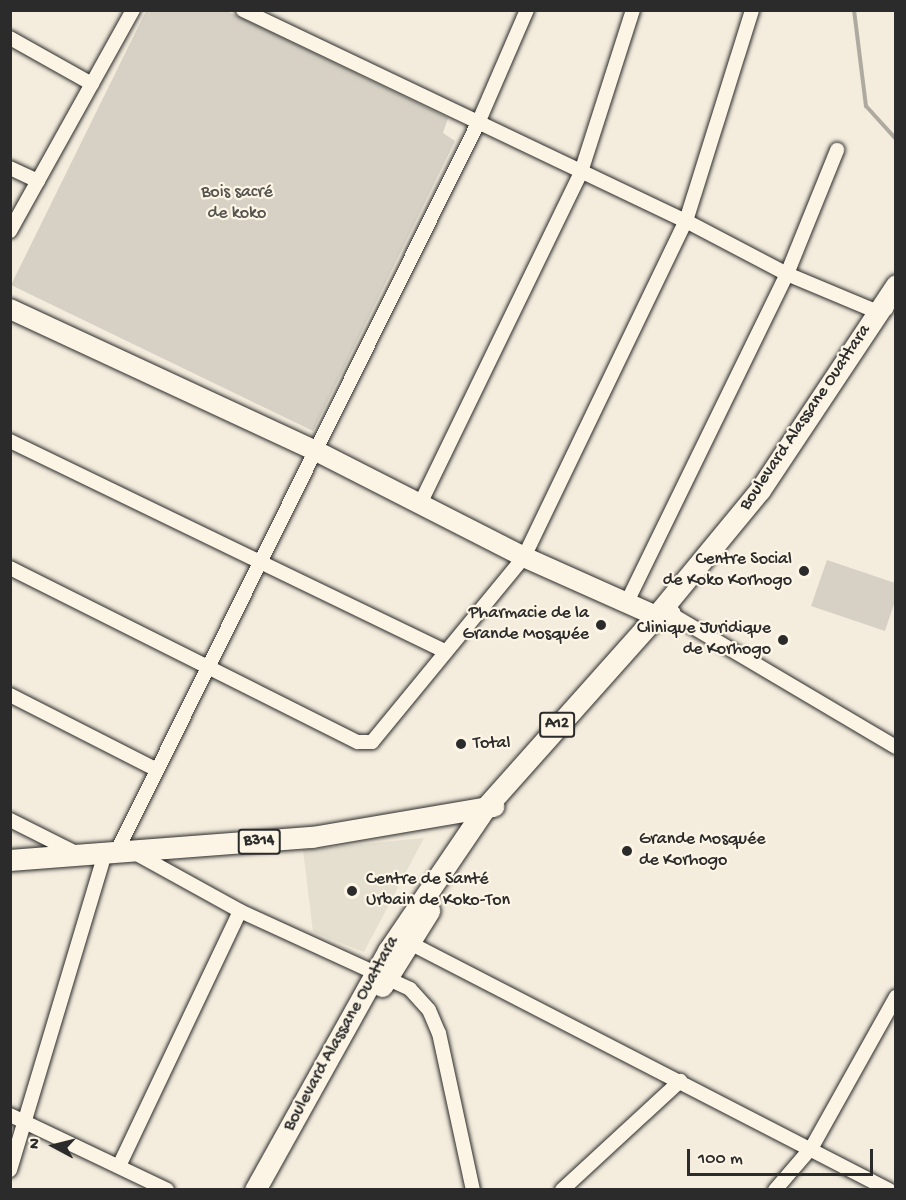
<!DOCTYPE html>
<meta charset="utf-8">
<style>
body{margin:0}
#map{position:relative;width:906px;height:1200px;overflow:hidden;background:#f4edde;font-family:"Gochi Hand",sans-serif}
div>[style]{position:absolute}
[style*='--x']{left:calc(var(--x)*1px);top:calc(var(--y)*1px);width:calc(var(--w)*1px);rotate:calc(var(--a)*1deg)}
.built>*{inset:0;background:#e5dfd0}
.green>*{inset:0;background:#d6d1c4}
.stream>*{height:4px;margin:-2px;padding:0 2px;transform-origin:2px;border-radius:2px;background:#afaaa0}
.roads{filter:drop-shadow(0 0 2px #2b2b2b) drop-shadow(0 0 2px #2b2b2b)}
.street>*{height:14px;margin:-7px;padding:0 7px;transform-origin:7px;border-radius:7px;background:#fcf5e5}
.secondary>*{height:20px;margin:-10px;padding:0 10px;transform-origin:10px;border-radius:10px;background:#fcf5e5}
.primary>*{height:21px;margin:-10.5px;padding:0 10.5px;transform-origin:10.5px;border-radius:10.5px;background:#fcf5e5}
.dots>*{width:16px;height:16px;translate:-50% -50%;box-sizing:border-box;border:3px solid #fcf5e5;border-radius:50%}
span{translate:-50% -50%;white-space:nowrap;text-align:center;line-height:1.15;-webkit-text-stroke:4.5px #fcf5e5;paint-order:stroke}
.shield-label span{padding:2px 4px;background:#fcf5e5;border:2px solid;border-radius:4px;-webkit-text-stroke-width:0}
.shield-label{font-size:16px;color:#2b2b2b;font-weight:700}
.park-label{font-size:18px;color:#565451}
.street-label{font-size:18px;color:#2b2b2b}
.poi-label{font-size:18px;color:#2b2b2b}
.right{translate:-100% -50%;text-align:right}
.left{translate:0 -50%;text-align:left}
.frame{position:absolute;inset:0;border:12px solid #2b2b2b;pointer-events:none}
.north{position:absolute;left:24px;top:1116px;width:60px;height:60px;-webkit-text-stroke:4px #fcf5e5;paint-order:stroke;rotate:277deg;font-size:16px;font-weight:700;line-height:24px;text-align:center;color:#2b2b2b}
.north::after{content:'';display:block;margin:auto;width:21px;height:27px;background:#2b2b2b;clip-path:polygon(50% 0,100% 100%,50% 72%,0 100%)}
.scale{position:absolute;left:687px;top:1149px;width:186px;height:27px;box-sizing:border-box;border:3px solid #2b2b2b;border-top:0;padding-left:8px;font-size:18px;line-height:21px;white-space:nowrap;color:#2b2b2b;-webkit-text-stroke:4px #fcf5e5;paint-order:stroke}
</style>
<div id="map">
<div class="built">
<div style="clip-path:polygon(424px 838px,364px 952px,313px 932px,303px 850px)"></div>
</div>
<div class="green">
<div style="clip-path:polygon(146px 11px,227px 11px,448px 118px,443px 133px,455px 141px,313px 431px,11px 285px)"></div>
<div style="clip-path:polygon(827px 560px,895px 583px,895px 601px,885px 631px,811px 606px)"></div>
</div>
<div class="stream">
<div style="--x:854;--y:10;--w:97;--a:82.9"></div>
<div style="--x:866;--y:106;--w:45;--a:47.7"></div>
</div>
<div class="roads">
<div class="street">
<div style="--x:243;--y:10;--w:491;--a:25.5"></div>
<div style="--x:686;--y:221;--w:114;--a:27.7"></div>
<div style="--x:787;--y:274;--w:99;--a:22.7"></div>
<div style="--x:878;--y:312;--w:9;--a:-21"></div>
<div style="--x:10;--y:38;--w:94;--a:29.3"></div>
<div style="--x:10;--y:168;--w:31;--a:25"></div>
<div style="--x:10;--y:231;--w:253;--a:-60.9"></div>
<div style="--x:10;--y:441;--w:484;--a:25.8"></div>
<div style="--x:420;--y:504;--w:369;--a:-64.1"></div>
<div style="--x:581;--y:172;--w:170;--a:-72.2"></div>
<div style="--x:10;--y:568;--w:389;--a:26.6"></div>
<div style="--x:358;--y:742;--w:14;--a:0"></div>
<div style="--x:372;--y:742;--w:239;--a:-50.6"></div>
<div style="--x:524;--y:557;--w:373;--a:-64.3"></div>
<div style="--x:686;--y:221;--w:221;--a:-72.6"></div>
<div style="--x:627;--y:602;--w:365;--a:-64"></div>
<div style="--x:787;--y:274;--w:134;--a:-68"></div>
<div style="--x:671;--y:614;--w:261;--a:30.6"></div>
<div style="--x:10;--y:695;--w:163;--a:27"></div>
<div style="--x:10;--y:820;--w:74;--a:26.6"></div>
<div style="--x:116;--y:853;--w:815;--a:-63.62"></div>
<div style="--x:478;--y:123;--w:123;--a:-66.6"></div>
<div style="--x:135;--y:853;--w:120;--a:28.9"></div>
<div style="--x:240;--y:911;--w:187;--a:24.6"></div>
<div style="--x:410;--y:989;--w:28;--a:48"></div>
<div style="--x:429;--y:1010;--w:25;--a:67"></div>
<div style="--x:439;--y:1033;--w:161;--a:77.8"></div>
<div style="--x:404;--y:940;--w:546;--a:27.27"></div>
<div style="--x:10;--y:1115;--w:174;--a:25.5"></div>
<div style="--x:119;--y:1166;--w:282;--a:-64.6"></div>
<div style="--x:10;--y:1170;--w:330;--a:-73.3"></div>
<div style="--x:562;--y:1190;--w:161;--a:-42.7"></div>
<div style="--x:775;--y:1190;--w:57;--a:-49.3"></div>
<div style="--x:812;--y:1147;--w:172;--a:-60.8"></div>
</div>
<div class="secondary">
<div style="--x:10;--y:309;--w:335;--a:24.9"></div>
<div style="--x:314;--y:450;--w:236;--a:27"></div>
<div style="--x:524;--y:557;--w:145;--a:24.1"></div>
<div style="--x:656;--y:616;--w:15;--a:-8"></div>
</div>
<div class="primary">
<div style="--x:10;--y:860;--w:303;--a:-4.4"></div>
<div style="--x:312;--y:837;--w:184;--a:-9.7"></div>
<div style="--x:382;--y:986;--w:89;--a:-57.9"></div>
<div style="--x:255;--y:1190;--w:274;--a:-60.9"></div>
<div style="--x:388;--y:951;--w:174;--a:-55.8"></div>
<div style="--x:486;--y:807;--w:256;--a:-48.3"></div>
<div style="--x:656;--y:616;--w:163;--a:-50.5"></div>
<div style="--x:760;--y:490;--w:246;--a:-56.4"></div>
</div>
</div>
<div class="dots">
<div style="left:804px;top:571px;background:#2b2b2b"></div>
<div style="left:601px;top:625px;background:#2b2b2b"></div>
<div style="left:783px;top:640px;background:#2b2b2b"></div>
<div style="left:461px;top:744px;background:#2b2b2b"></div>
<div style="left:627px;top:851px;background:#2b2b2b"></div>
<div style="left:352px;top:891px;background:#2b2b2b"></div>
</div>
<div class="shield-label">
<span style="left:557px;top:725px">A12</span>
<span style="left:259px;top:842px">B314</span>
</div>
<div class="park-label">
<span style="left:237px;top:204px">Bois sacré<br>de koko</span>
</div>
<div class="street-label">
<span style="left:806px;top:418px;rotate:-56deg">Boulevard Alassane Ouattara</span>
<span style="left:342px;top:1034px;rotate:-61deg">Boulevard Alassane Ouattara</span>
</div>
<div class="poi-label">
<span class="right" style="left:792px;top:571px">Centre Social<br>de Koko Korhogo</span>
<span class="right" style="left:589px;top:625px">Pharmacie de la<br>Grande Mosquée</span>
<span class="right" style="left:771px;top:640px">Clinique Juridique<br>de Korhogo</span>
<span class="left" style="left:473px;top:744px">Total</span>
<span class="left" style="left:639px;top:851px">Grande Mosquée<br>de Korhogo</span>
<span class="left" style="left:366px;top:891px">Centre de Santé<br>Urbain de Koko-Ton</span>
</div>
<div class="frame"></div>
<div class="north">N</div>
<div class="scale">100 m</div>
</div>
